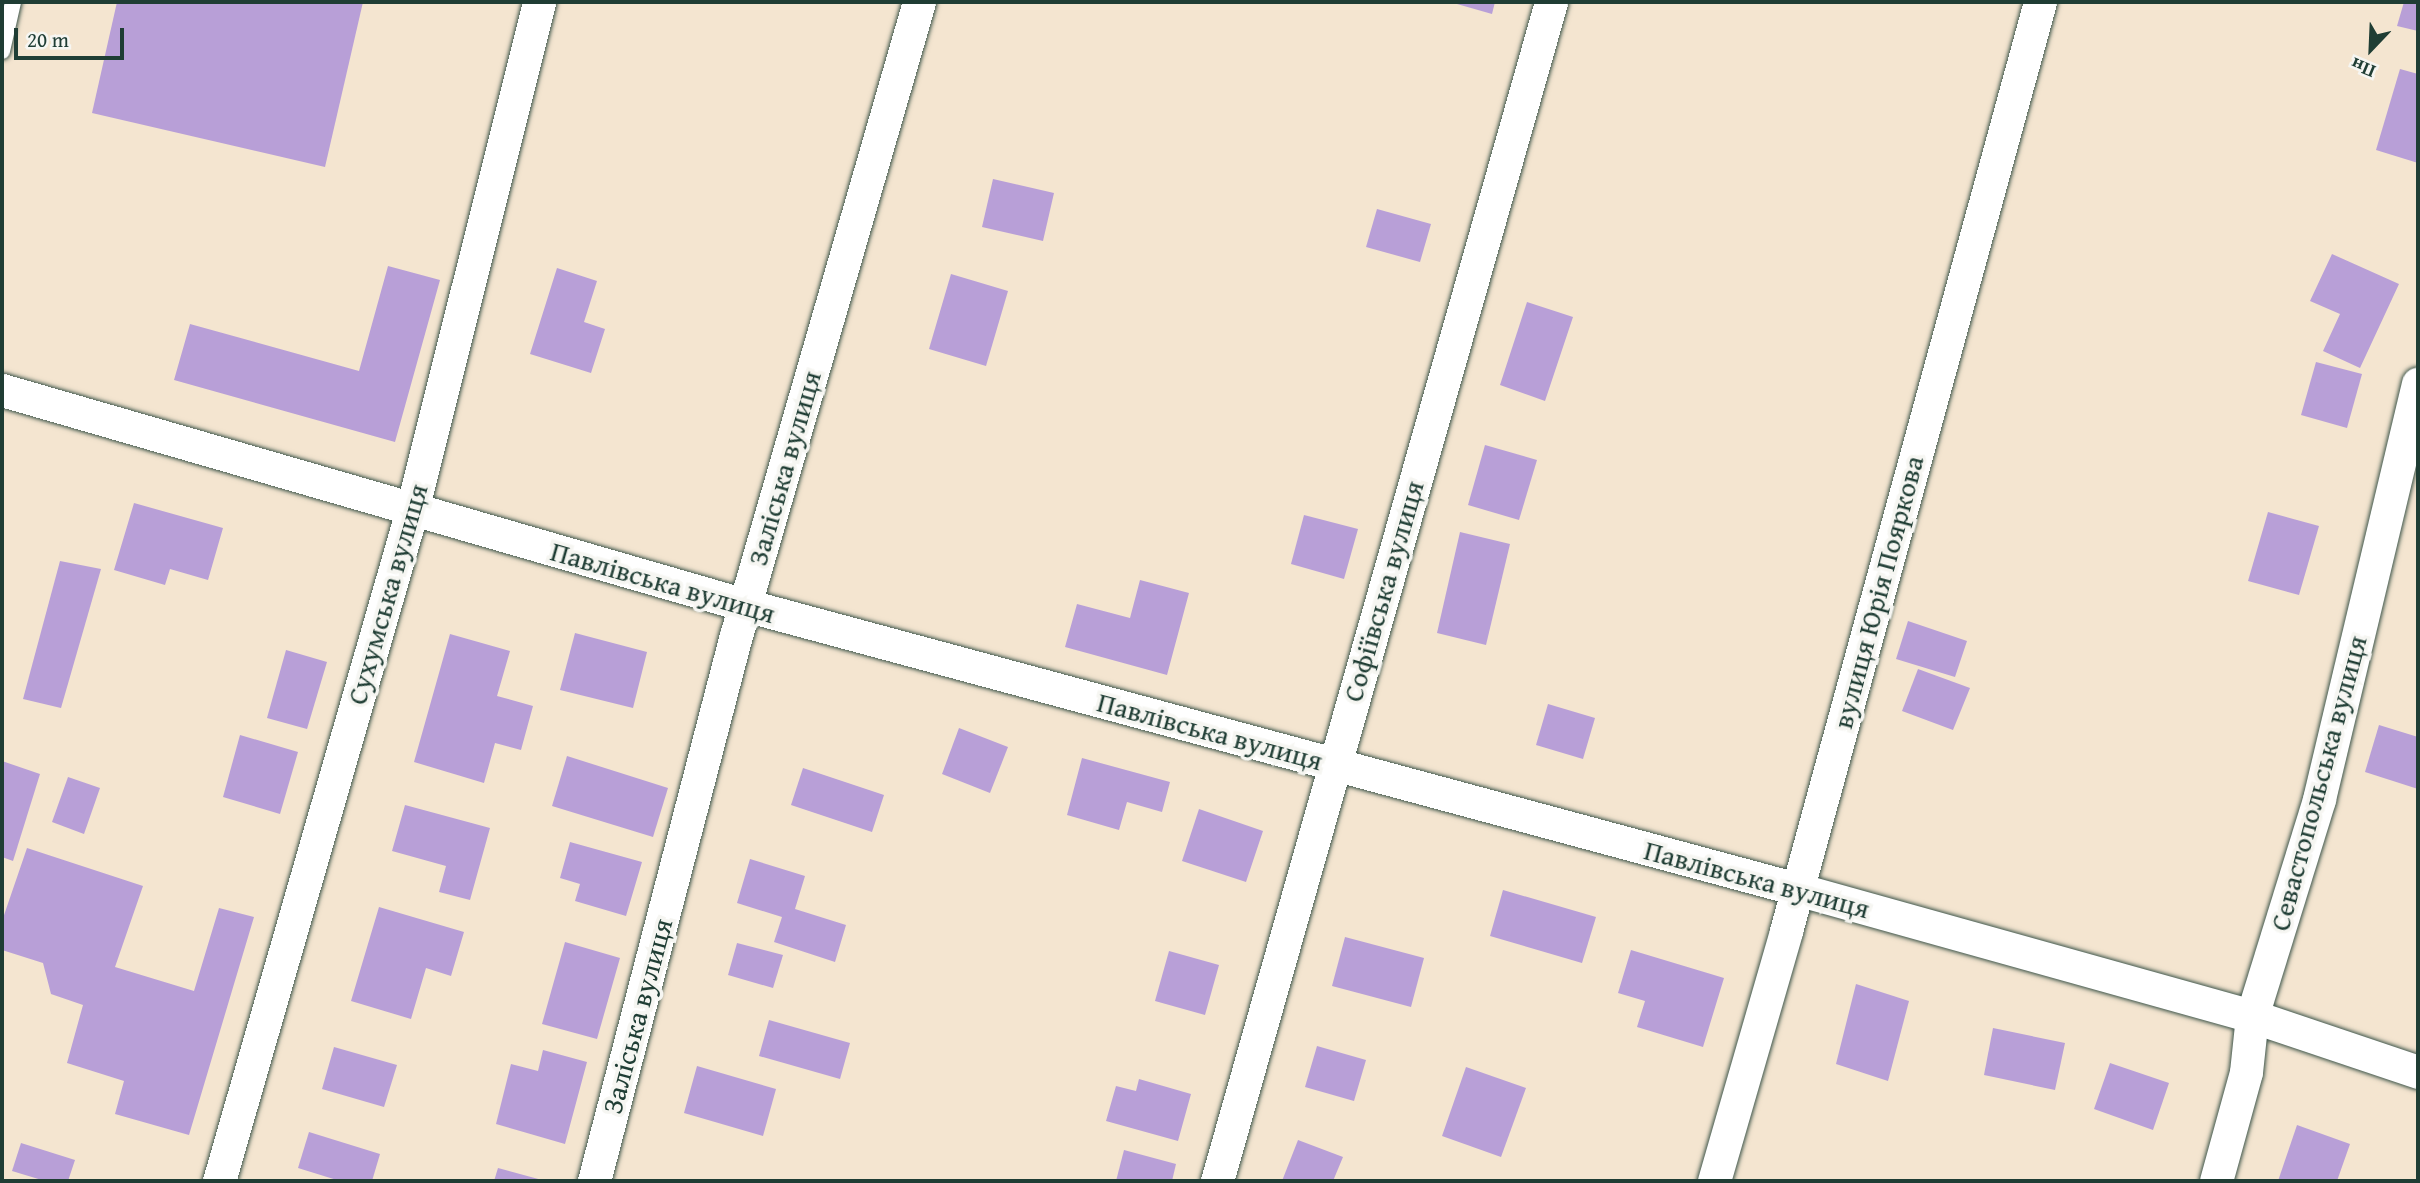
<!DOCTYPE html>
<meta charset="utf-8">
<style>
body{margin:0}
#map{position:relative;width:2420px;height:1183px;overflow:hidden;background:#f4e5d0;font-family:"Gentium Book Plus",serif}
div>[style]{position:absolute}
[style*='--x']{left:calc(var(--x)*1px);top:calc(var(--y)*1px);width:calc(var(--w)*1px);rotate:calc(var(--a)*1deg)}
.building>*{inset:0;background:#b89fd7}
.roads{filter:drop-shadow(0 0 2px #3f564b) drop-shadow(0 0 2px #3f564b)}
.service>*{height:16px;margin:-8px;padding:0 8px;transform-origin:8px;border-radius:8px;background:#fff}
.minor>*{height:33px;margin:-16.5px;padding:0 16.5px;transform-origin:16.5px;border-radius:16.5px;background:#fff}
span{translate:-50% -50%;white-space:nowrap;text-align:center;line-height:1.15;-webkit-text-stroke:7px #f6f6f2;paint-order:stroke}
.street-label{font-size:28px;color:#1f3d34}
.frame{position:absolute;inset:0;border:4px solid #1f3d34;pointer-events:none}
.north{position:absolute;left:2336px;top:14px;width:70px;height:70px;-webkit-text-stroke:5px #f6f6f2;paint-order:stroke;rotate:203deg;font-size:19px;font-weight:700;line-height:28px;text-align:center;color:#1f3d34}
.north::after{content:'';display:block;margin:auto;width:24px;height:32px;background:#1f3d34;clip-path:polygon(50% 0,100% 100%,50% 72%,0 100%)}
.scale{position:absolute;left:14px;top:28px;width:110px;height:32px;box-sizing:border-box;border:4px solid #1f3d34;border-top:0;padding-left:9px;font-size:21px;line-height:24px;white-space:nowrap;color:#1f3d34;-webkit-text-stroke:5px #f6f6f2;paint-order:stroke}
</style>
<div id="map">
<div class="building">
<div style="clip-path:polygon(117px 2px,363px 2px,325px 167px,92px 113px)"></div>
<div style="clip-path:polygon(1450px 2px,1495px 2px,1492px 14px)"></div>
<div style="clip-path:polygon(2404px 2px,2418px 2px,2418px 31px,2397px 26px)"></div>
<div style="clip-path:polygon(2400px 69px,2418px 74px,2418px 163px,2376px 150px)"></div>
<div style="clip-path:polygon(993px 179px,1054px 193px,1043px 241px,982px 227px)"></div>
<div style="clip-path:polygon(1377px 209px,1431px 224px,1420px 262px,1366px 247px)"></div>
<div style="clip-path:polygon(2332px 254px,2399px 284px,2360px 368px,2323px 351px,2340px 314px,2310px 301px)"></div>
<div style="clip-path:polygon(388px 266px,440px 280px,395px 442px,174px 380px,190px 324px,359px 371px)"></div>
<div style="clip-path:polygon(557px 268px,597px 281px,584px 322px,605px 329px,591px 373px,530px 354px)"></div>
<div style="clip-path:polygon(951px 274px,1008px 291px,986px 366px,929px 349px)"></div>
<div style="clip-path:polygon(1527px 302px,1573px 317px,1545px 401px,1500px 385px)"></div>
<div style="clip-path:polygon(2316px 362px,2362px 374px,2347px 428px,2301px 415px)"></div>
<div style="clip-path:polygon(1485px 445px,1537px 460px,1519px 520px,1468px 505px)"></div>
<div style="clip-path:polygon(134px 503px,223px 528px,208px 580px,170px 569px,165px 585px,114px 570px)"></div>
<div style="clip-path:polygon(2268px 512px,2319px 526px,2299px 595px,2248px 581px)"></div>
<div style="clip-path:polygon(1304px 515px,1358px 529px,1344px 579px,1291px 564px)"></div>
<div style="clip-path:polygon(1460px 532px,1510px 544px,1486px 645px,1437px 633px)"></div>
<div style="clip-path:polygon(60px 561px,101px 569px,61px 708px,23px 699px)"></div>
<div style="clip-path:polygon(1140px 580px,1189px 593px,1167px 675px,1065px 647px,1077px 604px,1130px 618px)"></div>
<div style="clip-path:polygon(1908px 621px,1967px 641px,1955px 677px,1896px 659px)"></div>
<div style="clip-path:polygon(575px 633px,647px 652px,633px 708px,560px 690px)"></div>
<div style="clip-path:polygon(450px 634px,510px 651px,497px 696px,533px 706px,521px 750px,495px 743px,484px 783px,414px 762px)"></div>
<div style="clip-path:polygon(286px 650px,327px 662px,307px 729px,267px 718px)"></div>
<div style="clip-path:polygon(1918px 669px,1970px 688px,1953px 730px,1902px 711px)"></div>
<div style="clip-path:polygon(1548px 704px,1595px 718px,1583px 759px,1536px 745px)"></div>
<div style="clip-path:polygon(2379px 725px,2418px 737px,2418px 789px,2365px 772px)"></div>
<div style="clip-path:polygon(959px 728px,1008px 747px,990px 793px,942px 774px)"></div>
<div style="clip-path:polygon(240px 735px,298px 752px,280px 814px,223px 797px)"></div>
<div style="clip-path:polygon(567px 756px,668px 788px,653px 837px,552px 806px)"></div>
<div style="clip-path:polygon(1082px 758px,1170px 782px,1162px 812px,1127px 802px,1119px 830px,1067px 815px)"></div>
<div style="clip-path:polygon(2px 761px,40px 774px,13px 861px,2px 857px)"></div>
<div style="clip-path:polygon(803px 768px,884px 795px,872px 832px,791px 805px)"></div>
<div style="clip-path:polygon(68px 777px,100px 788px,84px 834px,52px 822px)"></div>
<div style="clip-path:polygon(405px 805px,490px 828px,470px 900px,439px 892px,446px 866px,392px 851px)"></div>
<div style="clip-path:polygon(1199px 809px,1263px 831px,1246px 882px,1182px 861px)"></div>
<div style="clip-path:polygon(570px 842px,642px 862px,626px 916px,575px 901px,580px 884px,560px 878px)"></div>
<div style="clip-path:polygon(27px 848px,143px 886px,115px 967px,194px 991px,219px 908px,254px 917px,189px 1135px,115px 1114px,124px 1081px,67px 1063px,83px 1005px,51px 994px,43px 963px,2px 950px,2px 921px)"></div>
<div style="clip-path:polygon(750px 859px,805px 876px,795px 909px,846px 925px,835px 962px,774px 942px,782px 917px,737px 903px)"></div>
<div style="clip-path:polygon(1503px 890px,1596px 917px,1582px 963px,1490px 936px)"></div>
<div style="clip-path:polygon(379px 907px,464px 932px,451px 976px,426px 968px,411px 1019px,351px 1001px)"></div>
<div style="clip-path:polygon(1345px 937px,1424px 958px,1411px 1007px,1332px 986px)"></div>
<div style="clip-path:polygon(565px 942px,620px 958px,597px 1039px,542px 1024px)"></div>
<div style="clip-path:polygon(737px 943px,783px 955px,773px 988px,728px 975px)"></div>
<div style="clip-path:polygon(1631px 950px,1724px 978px,1703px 1047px,1637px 1027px,1645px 1001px,1618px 993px)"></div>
<div style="clip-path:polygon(1169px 951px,1219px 965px,1205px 1015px,1155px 1001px)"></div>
<div style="clip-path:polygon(1856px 984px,1909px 1001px,1888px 1081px,1836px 1064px)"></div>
<div style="clip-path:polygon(769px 1020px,850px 1043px,840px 1079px,759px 1056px)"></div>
<div style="clip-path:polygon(1993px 1028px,2065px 1043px,2055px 1090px,1984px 1075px)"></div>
<div style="clip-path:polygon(1317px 1046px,1366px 1060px,1354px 1101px,1305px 1087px)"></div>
<div style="clip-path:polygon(334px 1047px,397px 1065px,384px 1107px,322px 1089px)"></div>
<div style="clip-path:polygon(543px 1050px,587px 1062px,565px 1144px,496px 1124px,511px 1064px,538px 1071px)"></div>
<div style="clip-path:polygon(2110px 1063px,2169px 1083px,2153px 1130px,2094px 1109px)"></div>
<div style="clip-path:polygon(697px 1066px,776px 1089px,763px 1136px,684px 1113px)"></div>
<div style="clip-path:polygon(1466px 1067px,1526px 1088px,1501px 1157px,1442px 1136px)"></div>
<div style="clip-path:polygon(1139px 1079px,1191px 1094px,1178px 1141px,1106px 1121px,1116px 1086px,1136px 1091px)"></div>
<div style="clip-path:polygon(2297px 1125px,2350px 1144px,2337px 1181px,2278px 1181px)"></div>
<div style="clip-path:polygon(309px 1132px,380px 1154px,372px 1181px,340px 1181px,298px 1168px)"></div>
<div style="clip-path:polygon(1298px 1140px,1343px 1157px,1333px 1181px,1282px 1181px)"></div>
<div style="clip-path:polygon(21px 1143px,75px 1160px,68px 1181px,45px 1181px,12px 1171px)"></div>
<div style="clip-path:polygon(1124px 1150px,1176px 1164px,1172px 1181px,1116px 1181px)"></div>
<div style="clip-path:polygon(498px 1168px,542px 1180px,542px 1181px,494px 1181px)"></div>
</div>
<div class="roads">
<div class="service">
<div style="--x:2;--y:51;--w:50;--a:-77.3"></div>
</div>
<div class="minor">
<div style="--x:2;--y:390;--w:773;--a:16.14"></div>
<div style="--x:745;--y:605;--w:1090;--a:15.11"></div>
<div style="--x:1797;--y:889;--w:472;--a:15.6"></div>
<div style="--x:2252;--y:1016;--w:175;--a:18.6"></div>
<div style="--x:219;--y:1181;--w:698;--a:-73.95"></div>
<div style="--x:412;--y:510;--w:524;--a:-75.96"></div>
<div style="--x:594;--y:1181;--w:560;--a:-75.42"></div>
<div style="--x:735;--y:639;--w:663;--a:-73.89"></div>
<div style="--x:1217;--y:1181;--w:1225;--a:-74.18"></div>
<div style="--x:1714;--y:1181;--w:260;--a:-73.9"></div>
<div style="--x:1786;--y:931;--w:963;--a:-74.71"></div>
<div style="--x:2216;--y:1181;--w:113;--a:-74.6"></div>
<div style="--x:2246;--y:1072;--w:56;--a:-83.9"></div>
<div style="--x:2252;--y:1016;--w:227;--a:-72.8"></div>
<div style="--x:2319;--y:799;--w:427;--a:-76.6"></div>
</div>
</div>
<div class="street-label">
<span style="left:784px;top:468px;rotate:-74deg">Заліська вулиця</span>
<span style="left:663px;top:582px;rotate:16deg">Павлівська вулиця</span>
<span style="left:1383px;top:591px;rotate:-74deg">Софіївська вулиця</span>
<span style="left:1878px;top:592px;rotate:-75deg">вулиця Юрія Пояркова</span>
<span style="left:387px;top:594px;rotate:-74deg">Сухумська вулиця</span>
<span style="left:1210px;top:731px;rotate:15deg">Павлівська вулиця</span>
<span style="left:2318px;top:783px;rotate:-75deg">Севастопольська вулиця</span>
<span style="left:1757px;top:879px;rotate:15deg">Павлівська вулиця</span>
<span style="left:637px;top:1016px;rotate:-75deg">Заліська вулиця</span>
</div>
<div class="frame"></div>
<div class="north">Пн</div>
<div class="scale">20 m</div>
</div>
